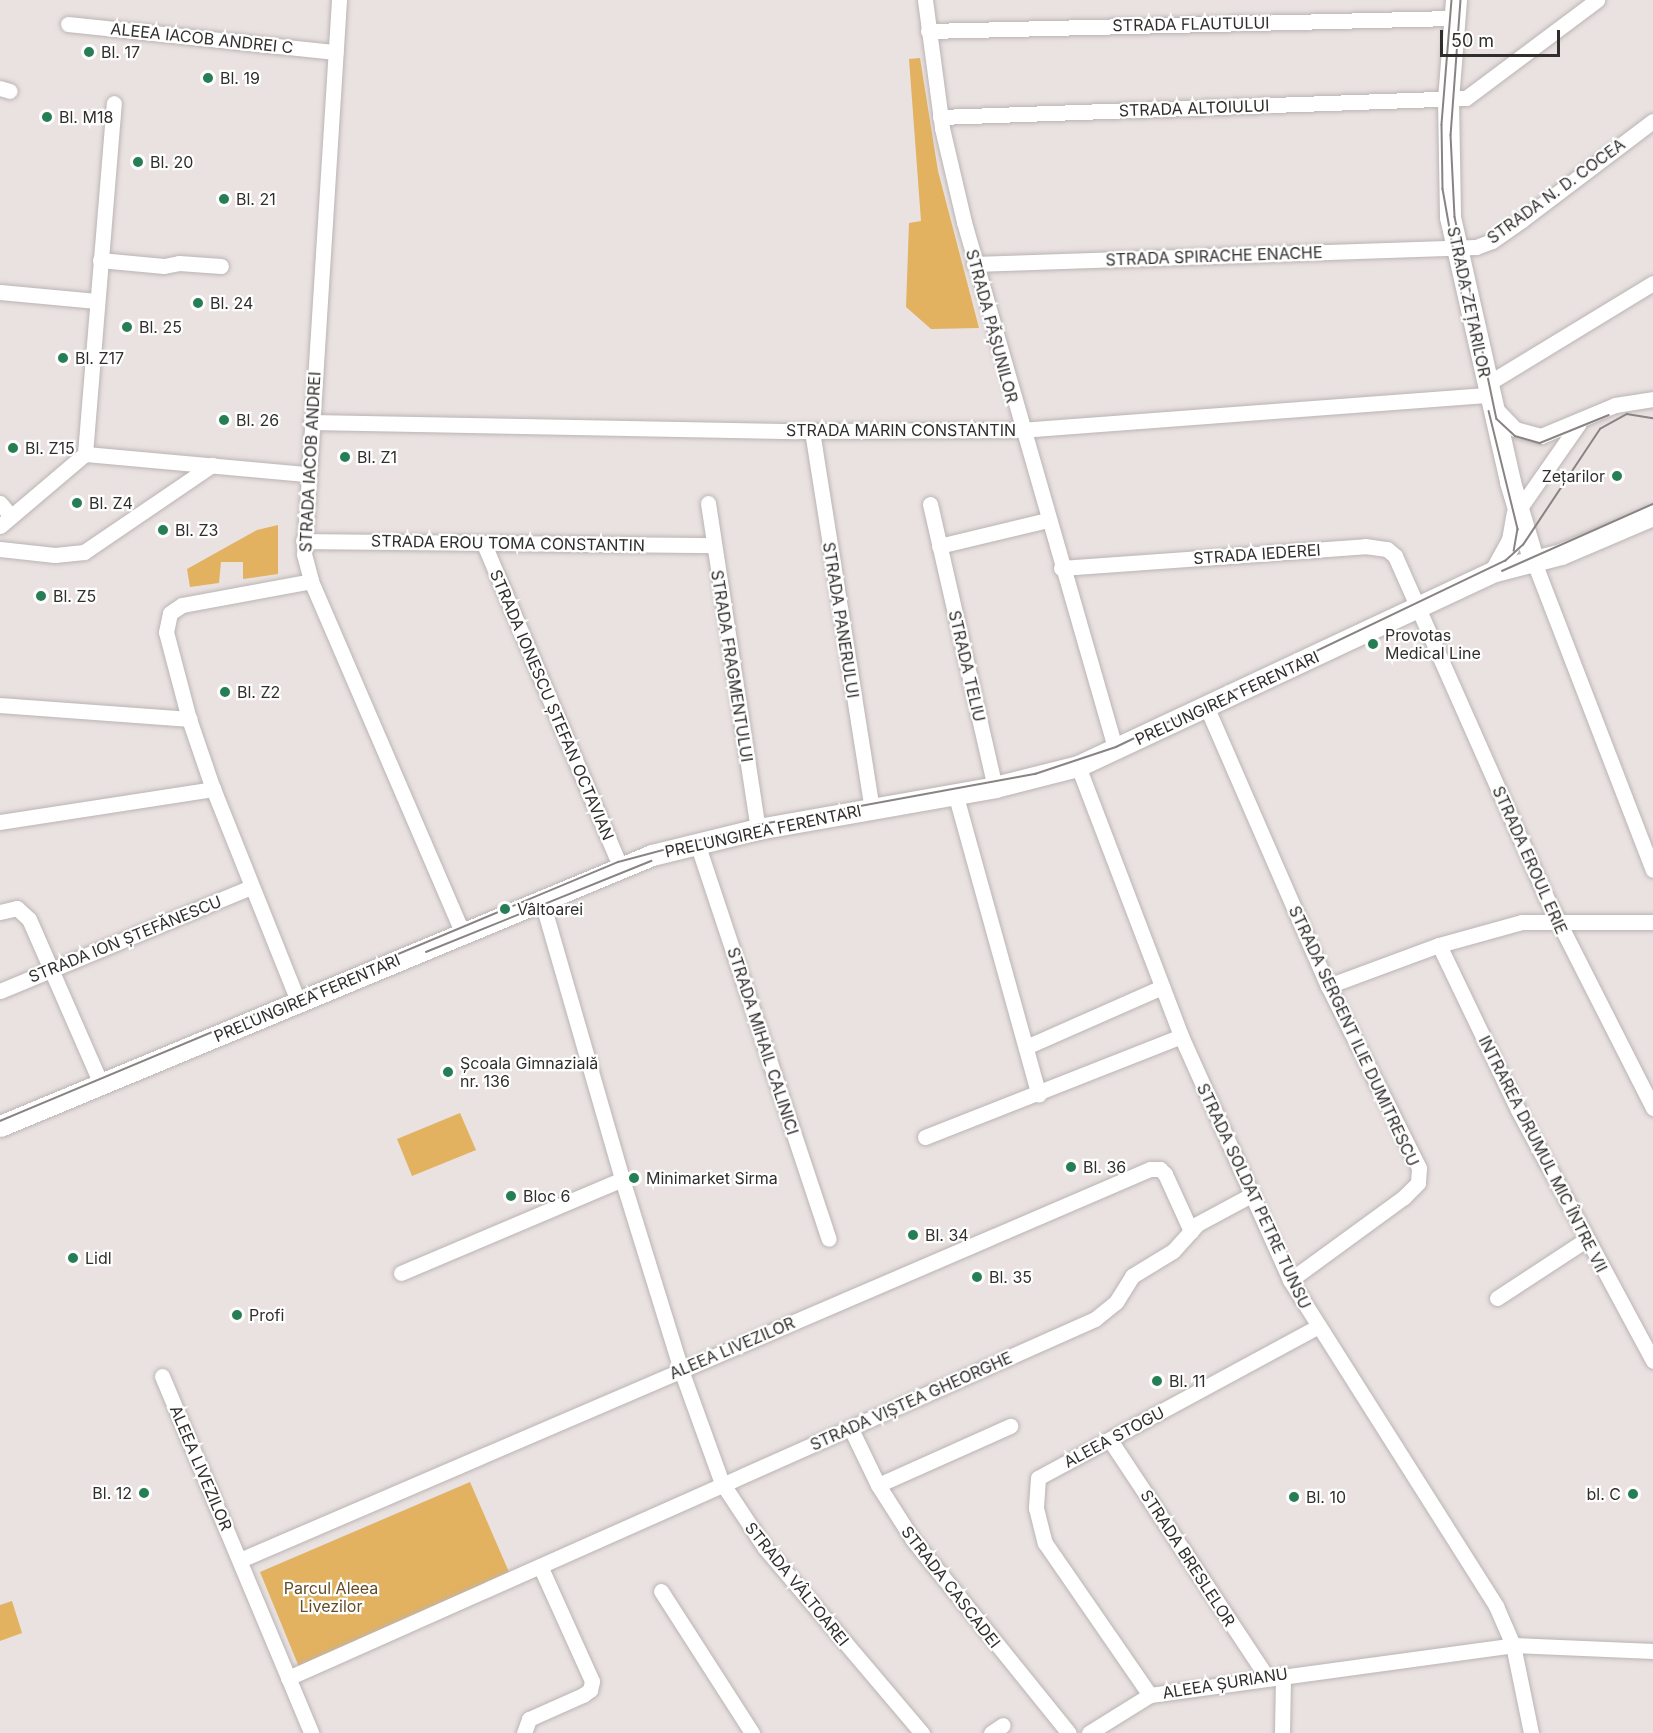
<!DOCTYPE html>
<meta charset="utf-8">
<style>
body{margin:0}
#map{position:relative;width:1653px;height:1733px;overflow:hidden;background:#e9e2e1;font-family:Inter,sans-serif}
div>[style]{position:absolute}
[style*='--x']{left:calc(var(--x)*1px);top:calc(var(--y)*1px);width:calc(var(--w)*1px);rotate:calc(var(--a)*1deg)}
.green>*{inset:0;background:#e2b260}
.roads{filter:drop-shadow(0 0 2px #bbb4b4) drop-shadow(0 0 2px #bbb4b4)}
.street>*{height:15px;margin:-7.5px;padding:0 7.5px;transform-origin:7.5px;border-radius:7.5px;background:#fff}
.secondary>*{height:21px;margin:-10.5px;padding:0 10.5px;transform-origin:10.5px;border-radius:10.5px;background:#fff}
.tram>*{height:1.5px;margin:-0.75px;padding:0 0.75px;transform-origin:0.75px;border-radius:0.75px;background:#898483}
.dots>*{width:16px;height:16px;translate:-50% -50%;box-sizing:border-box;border:3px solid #fff;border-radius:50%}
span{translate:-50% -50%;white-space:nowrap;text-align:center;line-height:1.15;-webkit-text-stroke:4.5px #fff;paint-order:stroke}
.street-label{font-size:16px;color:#312f2e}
.poi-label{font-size:16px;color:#312f2e}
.left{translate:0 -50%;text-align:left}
.right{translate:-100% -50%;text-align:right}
.park-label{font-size:16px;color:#644d26}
.scale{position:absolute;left:1440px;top:30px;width:120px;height:27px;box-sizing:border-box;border:3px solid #312f2e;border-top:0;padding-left:8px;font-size:18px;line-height:21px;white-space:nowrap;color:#312f2e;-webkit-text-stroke:4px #fff;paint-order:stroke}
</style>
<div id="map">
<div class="green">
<div style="clip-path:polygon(920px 58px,938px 171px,979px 328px,931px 329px,906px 307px,909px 223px,921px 221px,909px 59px)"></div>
<div style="clip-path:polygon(278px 525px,278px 574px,243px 579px,243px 562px,221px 562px,219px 583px,190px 587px,187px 569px,257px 530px)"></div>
<div style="clip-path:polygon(460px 1113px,476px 1150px,412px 1176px,397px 1139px)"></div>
<div style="clip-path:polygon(470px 1482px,509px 1572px,299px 1667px,260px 1572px)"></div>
<div style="clip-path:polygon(12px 1601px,22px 1633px,0 1641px,0 1605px)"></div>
</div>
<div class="roads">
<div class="street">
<div style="--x:339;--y:0;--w:555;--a:93.61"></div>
<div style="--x:304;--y:554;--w:28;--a:75"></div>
<div style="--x:311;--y:581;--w:382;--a:66.7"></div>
<div style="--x:925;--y:0;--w:129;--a:82.4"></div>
<div style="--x:942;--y:128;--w:97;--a:76.8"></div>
<div style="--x:964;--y:222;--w:550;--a:73.97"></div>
<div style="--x:68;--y:24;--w:269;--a:6"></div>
<div style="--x:928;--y:31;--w:526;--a:-1.42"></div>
<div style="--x:0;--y:88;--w:10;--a:17"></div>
<div style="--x:940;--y:117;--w:526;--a:-2.07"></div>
<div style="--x:1466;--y:98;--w:164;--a:-36.8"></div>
<div style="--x:100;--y:260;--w:64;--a:5.4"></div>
<div style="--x:164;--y:266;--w:15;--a:-11"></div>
<div style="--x:179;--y:263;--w:42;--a:4.1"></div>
<div style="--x:974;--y:264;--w:502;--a:-1.94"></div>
<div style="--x:1476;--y:247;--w:17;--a:-21"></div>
<div style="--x:1492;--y:241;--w:37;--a:-35"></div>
<div style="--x:1522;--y:220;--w:164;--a:-37.1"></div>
<div style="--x:0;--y:292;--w:97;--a:5.3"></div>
<div style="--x:1487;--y:384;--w:194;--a:-31.3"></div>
<div style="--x:1495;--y:408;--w:29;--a:46"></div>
<div style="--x:1515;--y:429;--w:27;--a:15"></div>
<div style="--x:1541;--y:436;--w:80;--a:-22.7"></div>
<div style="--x:1615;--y:405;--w:38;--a:-9"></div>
<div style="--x:311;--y:422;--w:486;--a:1.1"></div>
<div style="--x:797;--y:431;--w:224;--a:-0.3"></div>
<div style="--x:1021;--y:430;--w:469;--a:-4.3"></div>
<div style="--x:812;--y:431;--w:382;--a:81"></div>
<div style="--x:85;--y:454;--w:222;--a:5.2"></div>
<div style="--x:0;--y:503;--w:17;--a:50"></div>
<div style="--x:708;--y:503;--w:330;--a:81.3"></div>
<div style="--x:930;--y:504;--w:290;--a:77.1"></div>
<div style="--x:1517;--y:512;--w:108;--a:-55.1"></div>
<div style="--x:0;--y:526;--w:111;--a:-40.3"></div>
<div style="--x:85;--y:454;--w:352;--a:-85.3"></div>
<div style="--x:303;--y:541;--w:410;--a:0.6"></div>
<div style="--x:484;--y:544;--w:350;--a:67.1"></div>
<div style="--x:939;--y:546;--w:111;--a:-13.5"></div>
<div style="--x:0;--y:549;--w:55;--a:6.2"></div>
<div style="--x:55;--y:555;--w:29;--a:-6"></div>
<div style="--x:84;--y:552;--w:155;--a:-34.2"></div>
<div style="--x:1534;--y:562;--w:330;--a:68.9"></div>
<div style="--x:1061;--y:568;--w:305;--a:-4.1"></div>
<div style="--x:1365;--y:546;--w:22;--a:8"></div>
<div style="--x:1387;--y:549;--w:11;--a:41"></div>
<div style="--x:1395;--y:556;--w:371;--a:66.1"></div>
<div style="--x:1545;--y:895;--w:239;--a:63.1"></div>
<div style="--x:0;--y:705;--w:190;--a:4.2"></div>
<div style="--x:1207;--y:708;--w:303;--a:66.5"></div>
<div style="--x:1328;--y:986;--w:203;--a:63.4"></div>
<div style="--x:1419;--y:1168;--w:15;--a:94"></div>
<div style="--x:1418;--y:1183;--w:20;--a:135"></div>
<div style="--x:1404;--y:1197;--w:141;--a:143.9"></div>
<div style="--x:1078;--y:766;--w:289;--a:69.1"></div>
<div style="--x:1181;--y:1036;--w:267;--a:65.9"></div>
<div style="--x:1290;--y:1280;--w:386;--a:57.7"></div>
<div style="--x:1496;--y:1606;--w:43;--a:66.4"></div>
<div style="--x:1513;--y:1645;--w:90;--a:78.4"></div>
<div style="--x:955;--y:793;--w:313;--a:74.5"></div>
<div style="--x:0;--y:822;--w:216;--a:-8.8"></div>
<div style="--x:697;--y:843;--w:417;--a:71.6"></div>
<div style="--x:541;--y:898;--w:292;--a:73.9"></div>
<div style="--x:622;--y:1179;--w:200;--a:72.8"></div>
<div style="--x:681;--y:1370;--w:120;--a:70.1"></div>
<div style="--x:722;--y:1483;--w:78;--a:56.5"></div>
<div style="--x:765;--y:1548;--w:243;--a:49.7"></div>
<div style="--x:0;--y:912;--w:17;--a:-13"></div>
<div style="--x:17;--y:908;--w:16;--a:43"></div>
<div style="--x:29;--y:919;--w:180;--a:66.4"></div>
<div style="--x:1439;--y:945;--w:183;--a:64.4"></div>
<div style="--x:1518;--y:1110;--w:285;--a:61.7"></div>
<div style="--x:1328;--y:986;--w:118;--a:-20.3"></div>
<div style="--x:1439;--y:945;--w:86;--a:-15.5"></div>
<div style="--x:1522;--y:922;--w:131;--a:0"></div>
<div style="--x:0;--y:991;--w:272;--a:-22.5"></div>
<div style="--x:298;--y:1001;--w:228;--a:-111.8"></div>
<div style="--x:213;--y:789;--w:74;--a:-108.9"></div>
<div style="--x:189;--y:719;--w:90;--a:-104.8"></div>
<div style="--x:166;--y:632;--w:19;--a:-78"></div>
<div style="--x:170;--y:613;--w:14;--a:-34"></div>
<div style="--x:182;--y:605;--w:131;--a:-10.5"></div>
<div style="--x:1026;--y:1047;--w:149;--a:-23.8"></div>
<div style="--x:925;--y:1137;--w:275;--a:-21.5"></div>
<div style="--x:401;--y:1273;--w:240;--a:-23"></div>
<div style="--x:1497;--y:1298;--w:108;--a:-33.2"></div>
<div style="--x:1317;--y:1327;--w:317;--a:151.6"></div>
<div style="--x:1038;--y:1478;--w:30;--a:94"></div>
<div style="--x:1036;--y:1508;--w:36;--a:76"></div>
<div style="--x:1045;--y:1543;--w:185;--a:55.4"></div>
<div style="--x:1150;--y:1695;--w:366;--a:-7.8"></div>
<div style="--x:1513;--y:1645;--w:140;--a:2.5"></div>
<div style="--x:162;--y:1376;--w:387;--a:67.3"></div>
<div style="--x:851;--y:1429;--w:62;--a:64.3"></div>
<div style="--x:878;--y:1485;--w:65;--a:57.5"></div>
<div style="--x:913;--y:1540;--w:248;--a:51.1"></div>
<div style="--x:1110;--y:1440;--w:283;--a:56.5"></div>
<div style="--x:878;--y:1485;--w:145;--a:-24.1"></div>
<div style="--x:240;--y:1560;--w:990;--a:-23.25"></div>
<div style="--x:1150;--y:1169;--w:10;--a:0"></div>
<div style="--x:1160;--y:1169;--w:7;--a:45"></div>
<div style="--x:1165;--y:1174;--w:63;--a:65.5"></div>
<div style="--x:661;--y:1591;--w:169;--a:57.3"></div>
<div style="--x:288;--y:1678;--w:883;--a:-23.98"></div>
<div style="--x:1095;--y:1319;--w:27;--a:-39"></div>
<div style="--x:1116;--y:1302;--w:31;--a:-58"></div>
<div style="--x:1132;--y:1276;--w:48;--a:-31.4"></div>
<div style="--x:1173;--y:1251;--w:36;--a:-48"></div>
<div style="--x:1197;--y:1224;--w:61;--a:-28.2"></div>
<div style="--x:524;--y:1733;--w:15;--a:-70"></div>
<div style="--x:529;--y:1719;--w:59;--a:-24"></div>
<div style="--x:583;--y:1695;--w:9;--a:-36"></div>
<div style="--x:590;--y:1690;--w:9;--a:-77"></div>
<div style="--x:592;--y:1681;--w:126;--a:-114.3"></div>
<div style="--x:991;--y:1733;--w:14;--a:-34"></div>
<div style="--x:1089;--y:1733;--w:72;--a:-31.9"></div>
<div style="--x:1282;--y:1733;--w:59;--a:-89"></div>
</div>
<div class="secondary">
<div style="--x:1456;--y:0;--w:100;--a:94.6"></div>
<div style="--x:1448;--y:100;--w:117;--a:89"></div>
<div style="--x:1450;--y:217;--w:272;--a:77.2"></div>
<div style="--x:1510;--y:482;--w:84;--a:73.3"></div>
<div style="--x:1495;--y:571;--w:35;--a:-61"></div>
<div style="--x:1512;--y:540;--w:27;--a:-80"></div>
<div style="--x:0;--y:1126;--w:706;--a:-22.57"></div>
<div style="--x:652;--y:855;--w:109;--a:-13.8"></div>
<div style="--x:758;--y:829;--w:241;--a:-10"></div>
<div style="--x:995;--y:787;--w:86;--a:-14.2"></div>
<div style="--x:1078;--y:766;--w:460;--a:-25.1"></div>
<div style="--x:1495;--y:571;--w:68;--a:-14.4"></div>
<div style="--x:1561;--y:554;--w:100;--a:-23"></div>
</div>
</div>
<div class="tram">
<div style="--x:1452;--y:0;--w:125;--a:94.6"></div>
<div style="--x:1442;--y:125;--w:64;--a:89.1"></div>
<div style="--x:1443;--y:189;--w:116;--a:80"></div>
<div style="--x:1461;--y:0;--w:135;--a:94.2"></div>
<div style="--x:1451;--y:135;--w:82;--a:87.2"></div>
<div style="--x:1455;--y:217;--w:206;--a:78.3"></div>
<div style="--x:1497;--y:419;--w:25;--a:43"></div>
<div style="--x:1515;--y:436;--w:26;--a:16"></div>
<div style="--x:1540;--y:443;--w:74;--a:-22.1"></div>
<div style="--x:1489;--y:411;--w:122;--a:76.2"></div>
<div style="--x:1518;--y:529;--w:22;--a:100"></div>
<div style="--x:1502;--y:571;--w:165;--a:-23.9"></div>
<div style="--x:1186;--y:723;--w:51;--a:-25.6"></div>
<div style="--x:426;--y:952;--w:243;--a:-22"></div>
<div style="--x:0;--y:1121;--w:670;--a:-22.74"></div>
<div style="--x:618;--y:862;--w:144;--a:-14.9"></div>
<div style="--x:757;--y:825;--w:283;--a:-10.4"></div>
<div style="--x:1035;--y:774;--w:85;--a:-18.4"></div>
<div style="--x:1116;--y:747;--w:431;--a:-25.6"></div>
<div style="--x:1505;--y:561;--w:24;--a:-42"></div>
<div style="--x:1523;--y:545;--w:139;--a:-56.4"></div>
<div style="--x:1600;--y:429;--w:31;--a:-29"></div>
<div style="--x:1627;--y:414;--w:26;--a:9"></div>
</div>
<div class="dots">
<div style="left:89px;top:52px;background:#267f54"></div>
<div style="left:208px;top:78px;background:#267f54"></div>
<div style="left:47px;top:117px;background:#267f54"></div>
<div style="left:138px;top:162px;background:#267f54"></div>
<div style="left:224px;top:199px;background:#267f54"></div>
<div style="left:198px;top:303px;background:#267f54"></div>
<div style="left:127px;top:327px;background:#267f54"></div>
<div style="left:63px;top:358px;background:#267f54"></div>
<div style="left:224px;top:420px;background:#267f54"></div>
<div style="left:13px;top:448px;background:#267f54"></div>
<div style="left:345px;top:457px;background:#267f54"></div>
<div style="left:1617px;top:476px;background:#267f54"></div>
<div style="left:77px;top:503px;background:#267f54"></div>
<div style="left:163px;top:530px;background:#267f54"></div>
<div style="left:41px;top:596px;background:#267f54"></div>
<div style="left:1373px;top:644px;background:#267f54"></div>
<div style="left:225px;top:692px;background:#267f54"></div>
<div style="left:505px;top:909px;background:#267f54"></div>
<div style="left:448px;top:1072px;background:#267f54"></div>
<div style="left:1071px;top:1167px;background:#267f54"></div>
<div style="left:634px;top:1178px;background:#267f54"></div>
<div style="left:511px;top:1196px;background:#267f54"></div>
<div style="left:913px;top:1235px;background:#267f54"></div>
<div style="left:73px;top:1258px;background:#267f54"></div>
<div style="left:977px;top:1277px;background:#267f54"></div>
<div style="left:237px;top:1315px;background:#267f54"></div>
<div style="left:1157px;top:1381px;background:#267f54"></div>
<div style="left:144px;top:1493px;background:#267f54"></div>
<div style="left:1633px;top:1494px;background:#267f54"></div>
<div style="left:1294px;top:1497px;background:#267f54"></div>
</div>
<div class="street-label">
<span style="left:1191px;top:24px;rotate:-1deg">STRADA FLAUTULUI</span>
<span style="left:202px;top:38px;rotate:6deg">ALEEA IACOB ANDREI C</span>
<span style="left:1194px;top:108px;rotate:-2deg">STRADA ALTOIULUI</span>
<span style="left:1556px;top:191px;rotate:-36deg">STRADA N. D. COCEA</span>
<span style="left:1214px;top:256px;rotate:-2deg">STRADA SPIRACHE ENACHE</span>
<span style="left:1469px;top:302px;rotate:78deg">STRADA ZEȚARILOR</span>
<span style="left:992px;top:326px;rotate:75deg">STRADA PĂȘUNILOR</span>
<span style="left:901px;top:430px">STRADA MARIN CONSTANTIN</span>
<span style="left:310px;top:462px;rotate:-87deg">STRADA IACOB ANDREI</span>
<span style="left:508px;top:543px;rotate:1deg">STRADA EROU TOMA CONSTANTIN</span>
<span style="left:1257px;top:554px;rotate:-4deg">STRADA IEDEREI</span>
<span style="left:841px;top:620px;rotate:81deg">STRADA PANERULUI</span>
<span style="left:732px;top:666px;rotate:81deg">STRADA FRAGMENTULUI</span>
<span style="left:967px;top:666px;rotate:77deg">STRADA TELIU</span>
<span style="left:1227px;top:698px;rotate:-25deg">PRELUNGIREA FERENTARI</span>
<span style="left:552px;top:705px;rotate:67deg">STRADA IONESCU ȘTEFAN OCTAVIAN</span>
<span style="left:763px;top:831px;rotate:-12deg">PRELUNGIREA FERENTARI</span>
<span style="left:1530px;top:860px;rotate:66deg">STRADA EROUL ERIE</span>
<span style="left:125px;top:939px;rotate:-22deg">STRADA ION ȘTEFĂNESCU</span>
<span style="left:307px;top:998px;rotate:-23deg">PRELUNGIREA FERENTARI</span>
<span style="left:1354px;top:1036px;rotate:65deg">STRADA SERGENT ILIE DUMITRESCU</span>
<span style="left:763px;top:1041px;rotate:72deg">STRADA MIHAIL CALINICI</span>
<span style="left:1543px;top:1154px;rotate:63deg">INTRAREA DRUMUL MIC ÎNTRE VII</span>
<span style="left:1254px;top:1196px;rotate:65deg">STRADA SOLDAT PETRE TUNSU</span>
<span style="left:732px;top:1348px;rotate:-23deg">ALEEA LIVEZILOR</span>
<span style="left:911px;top:1401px;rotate:-24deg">STRADA VIȘTEA GHEORGHE</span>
<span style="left:1114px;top:1437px;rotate:-28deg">ALEEA STOGU</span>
<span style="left:201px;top:1468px;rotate:67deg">ALEEA LIVEZILOR</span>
<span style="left:1188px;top:1558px;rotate:57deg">STRADA BRESLELOR</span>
<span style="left:797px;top:1584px;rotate:51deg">STRADA VÂLTOAREI</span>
<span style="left:951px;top:1587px;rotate:52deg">STRADA CASCADEI</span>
<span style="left:1225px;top:1683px;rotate:-9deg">ALEEA ȘURIANU</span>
</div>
<div class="poi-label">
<span class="left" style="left:101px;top:52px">Bl. 17</span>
<span class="left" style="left:220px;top:78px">Bl. 19</span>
<span class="left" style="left:59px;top:117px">Bl. M18</span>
<span class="left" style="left:150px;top:162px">Bl. 20</span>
<span class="left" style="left:236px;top:199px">Bl. 21</span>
<span class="left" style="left:210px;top:303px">Bl. 24</span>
<span class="left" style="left:139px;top:327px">Bl. 25</span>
<span class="left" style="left:75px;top:358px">Bl. Z17</span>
<span class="left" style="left:236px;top:420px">Bl. 26</span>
<span class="left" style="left:25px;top:448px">Bl. Z15</span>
<span class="left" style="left:357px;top:457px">Bl. Z1</span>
<span class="right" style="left:1605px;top:476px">Zețarilor</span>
<span class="left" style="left:89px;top:503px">Bl. Z4</span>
<span class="left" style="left:175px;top:530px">Bl. Z3</span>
<span class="left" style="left:53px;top:596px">Bl. Z5</span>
<span class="left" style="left:1385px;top:644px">Provotas<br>Medical Line</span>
<span class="left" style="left:237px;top:692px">Bl. Z2</span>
<span class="left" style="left:517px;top:909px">Vâltoarei</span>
<span class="left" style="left:460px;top:1072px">Școala Gimnazială<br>nr. 136</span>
<span class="left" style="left:1083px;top:1167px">Bl. 36</span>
<span class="left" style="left:646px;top:1178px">Minimarket Sirma</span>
<span class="left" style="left:523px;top:1196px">Bloc 6</span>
<span class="left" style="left:925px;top:1235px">Bl. 34</span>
<span class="left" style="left:85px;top:1258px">Lidl</span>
<span class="left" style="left:989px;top:1277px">Bl. 35</span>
<span class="left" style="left:249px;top:1315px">Profi</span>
<span class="left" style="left:1169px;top:1381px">Bl. 11</span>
<span class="right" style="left:132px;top:1493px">Bl. 12</span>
<span class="right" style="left:1621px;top:1494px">bl. C</span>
<span class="left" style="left:1306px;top:1497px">Bl. 10</span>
</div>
<div class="park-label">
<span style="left:331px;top:1597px">Parcul Aleea<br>Livezilor</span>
</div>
<div class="scale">50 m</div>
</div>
